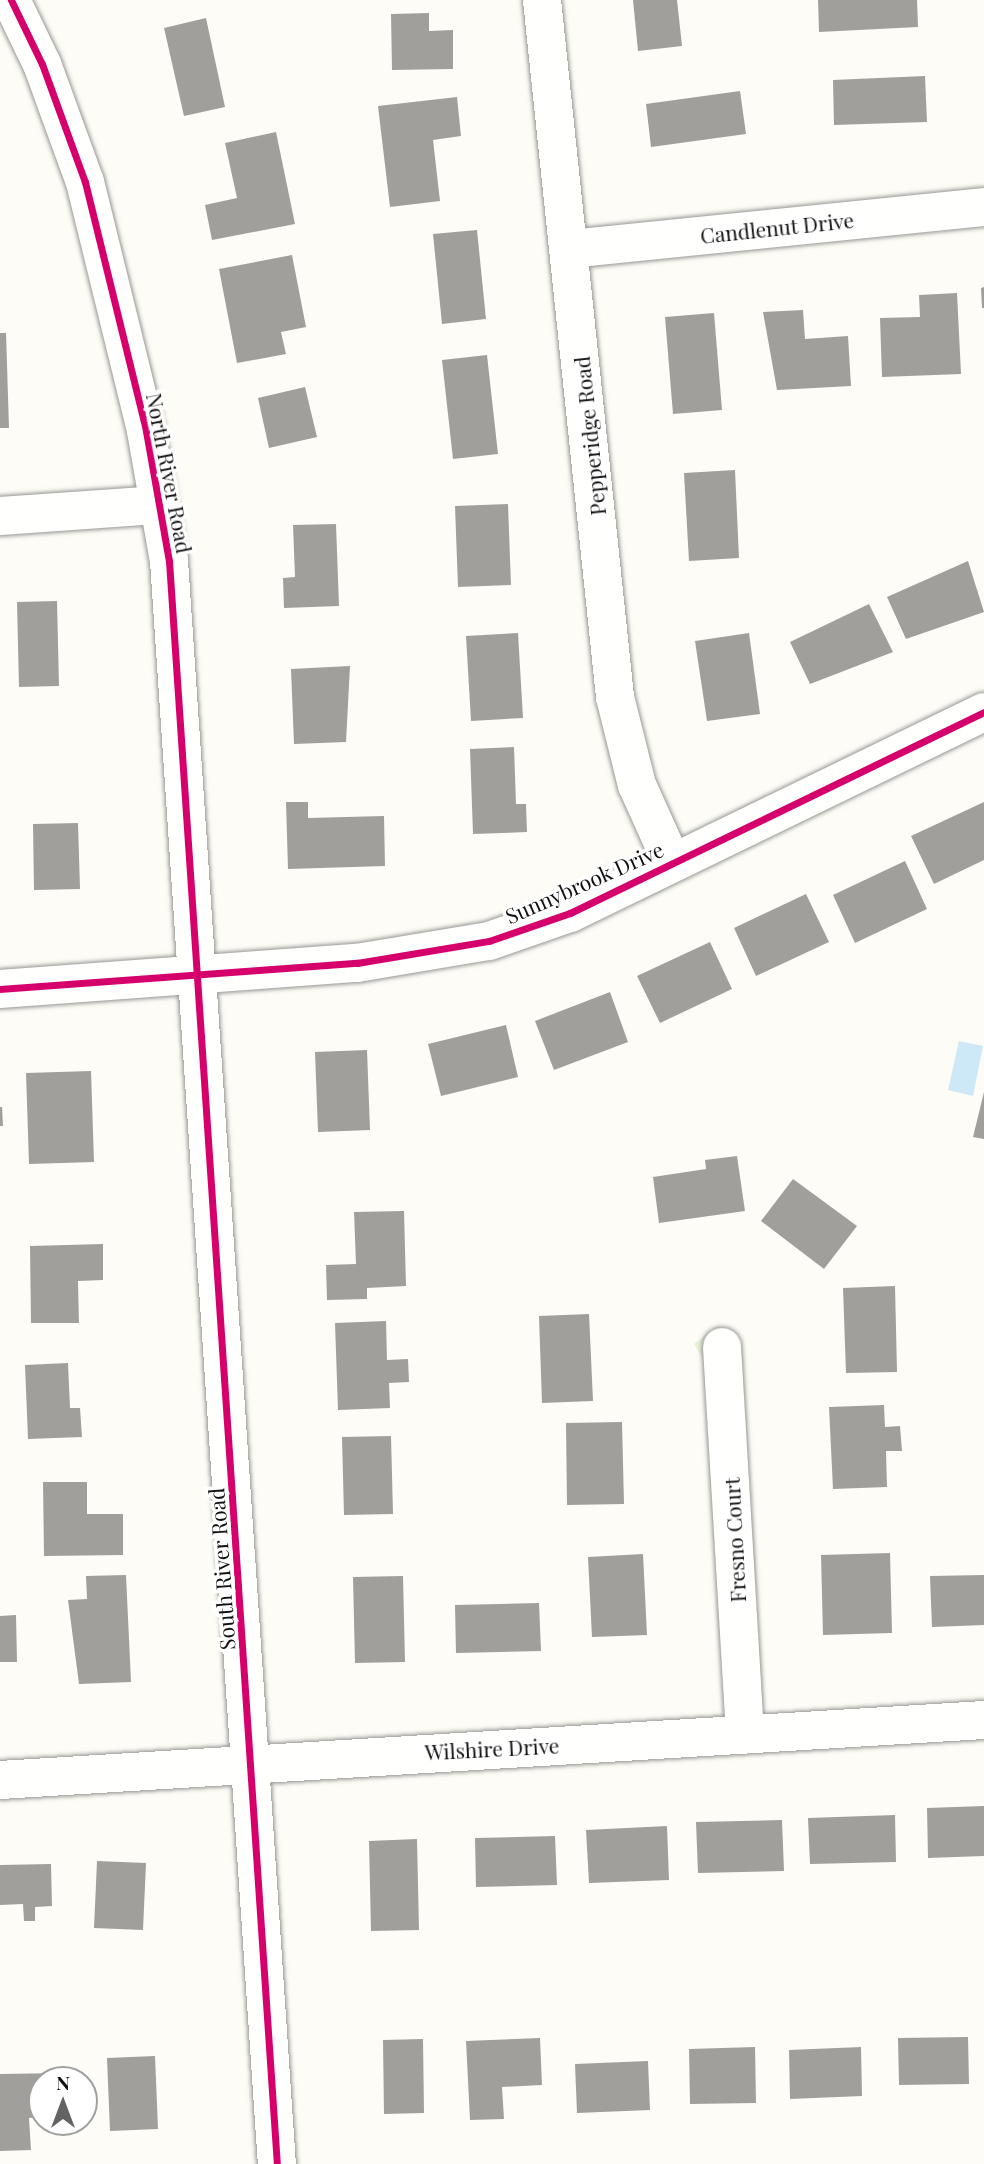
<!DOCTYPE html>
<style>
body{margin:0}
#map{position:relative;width:984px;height:2164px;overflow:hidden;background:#fdfcf7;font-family:"Playfair Display",serif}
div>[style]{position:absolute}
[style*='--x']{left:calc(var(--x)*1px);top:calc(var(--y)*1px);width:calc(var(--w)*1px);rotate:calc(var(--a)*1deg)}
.green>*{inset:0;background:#e7f3d7}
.water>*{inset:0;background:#cde8f7}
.building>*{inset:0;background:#a19f9c}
.roads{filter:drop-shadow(0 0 2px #979795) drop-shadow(0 0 2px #979795)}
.minor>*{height:38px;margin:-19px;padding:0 19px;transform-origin:19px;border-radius:19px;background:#fffffe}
.cycleway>*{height:7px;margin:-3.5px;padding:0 3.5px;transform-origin:3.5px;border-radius:3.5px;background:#d6006c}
span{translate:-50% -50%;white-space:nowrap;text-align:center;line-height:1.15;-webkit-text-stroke:7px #fff;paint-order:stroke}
.street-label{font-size:21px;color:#111}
.north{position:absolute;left:28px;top:2066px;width:70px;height:70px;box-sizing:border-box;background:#fff;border:2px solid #a0a0a0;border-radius:50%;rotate:0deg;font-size:19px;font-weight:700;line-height:28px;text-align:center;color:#111}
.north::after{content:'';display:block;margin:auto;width:24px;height:32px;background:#646362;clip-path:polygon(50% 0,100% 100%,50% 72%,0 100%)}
</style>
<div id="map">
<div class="green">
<div style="clip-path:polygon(717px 1326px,734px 1336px,709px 1368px,694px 1344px)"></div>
</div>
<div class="water">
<div style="clip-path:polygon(959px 1041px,983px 1046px,973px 1096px,948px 1090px)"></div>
</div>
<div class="building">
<div style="clip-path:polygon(633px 0,677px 0,682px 46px,638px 51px)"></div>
<div style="clip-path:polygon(818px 0,917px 0,918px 27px,819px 32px)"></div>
<div style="clip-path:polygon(429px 13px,429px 31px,453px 30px,453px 69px,392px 70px,391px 14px)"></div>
<div style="clip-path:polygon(206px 18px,225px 107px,184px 116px,164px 28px)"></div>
<div style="clip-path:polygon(925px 76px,927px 122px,834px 125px,833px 80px)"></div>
<div style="clip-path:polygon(740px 91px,746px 134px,651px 147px,646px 104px)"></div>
<div style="clip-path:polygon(457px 97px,461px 136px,433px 140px,440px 201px,390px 207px,378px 106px)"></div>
<div style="clip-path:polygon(276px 132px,295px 224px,212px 240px,205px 205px,237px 198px,225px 143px)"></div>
<div style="clip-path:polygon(477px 230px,486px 319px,442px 324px,433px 234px)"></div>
<div style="clip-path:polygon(292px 255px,306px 327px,281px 332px,286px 354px,237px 363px,219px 269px)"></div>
<div style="clip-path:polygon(984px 287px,984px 308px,982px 308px,981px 288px)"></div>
<div style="clip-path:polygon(957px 293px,961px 374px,882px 377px,880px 318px,920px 317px,919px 295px)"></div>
<div style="clip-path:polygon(803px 310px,805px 339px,848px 336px,851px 386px,777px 390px,763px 312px)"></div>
<div style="clip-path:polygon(714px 313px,722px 410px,673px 414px,665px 317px)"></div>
<div style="clip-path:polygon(0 333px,6px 333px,9px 428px,0 428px)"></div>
<div style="clip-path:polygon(487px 355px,498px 454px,453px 459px,442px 360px)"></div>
<div style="clip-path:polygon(305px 387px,317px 437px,269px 448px,258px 398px)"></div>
<div style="clip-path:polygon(735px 470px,739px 558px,689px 561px,684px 473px)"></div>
<div style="clip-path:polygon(508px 504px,511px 585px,458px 587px,455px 506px)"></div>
<div style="clip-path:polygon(336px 524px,339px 606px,284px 608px,283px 578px,295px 577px,293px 525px)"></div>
<div style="clip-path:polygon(968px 561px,984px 612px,906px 639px,887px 597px)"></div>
<div style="clip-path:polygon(57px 601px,59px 686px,19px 687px,17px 602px)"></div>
<div style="clip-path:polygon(869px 604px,893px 652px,810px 684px,790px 642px)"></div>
<div style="clip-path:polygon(518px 633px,523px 718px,471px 721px,466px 636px)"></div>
<div style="clip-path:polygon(749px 633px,760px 714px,707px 721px,695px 641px)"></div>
<div style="clip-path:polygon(350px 666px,346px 742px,294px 744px,291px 669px)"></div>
<div style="clip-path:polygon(514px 747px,516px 804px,526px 804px,527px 832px,473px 834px,470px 749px)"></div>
<div style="clip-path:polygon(286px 802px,308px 802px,308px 818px,384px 816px,385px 866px,288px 869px)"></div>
<div style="clip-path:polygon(984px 802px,984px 860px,934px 884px,911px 836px)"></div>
<div style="clip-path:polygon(78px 823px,80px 889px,34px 890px,33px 824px)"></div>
<div style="clip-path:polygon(905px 861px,927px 909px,855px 943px,833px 895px)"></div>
<div style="clip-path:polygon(806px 894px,829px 942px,756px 976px,734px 928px)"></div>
<div style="clip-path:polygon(710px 942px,732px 989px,660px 1023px,637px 976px)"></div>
<div style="clip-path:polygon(610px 992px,628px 1042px,554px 1070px,535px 1021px)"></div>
<div style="clip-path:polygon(506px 1025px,518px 1077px,441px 1096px,428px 1044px)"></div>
<div style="clip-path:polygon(367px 1050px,370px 1130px,318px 1132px,315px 1052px)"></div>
<div style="clip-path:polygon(91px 1071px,94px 1162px,29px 1164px,26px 1073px)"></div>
<div style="clip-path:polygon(984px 1092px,984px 1139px,973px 1137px)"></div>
<div style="clip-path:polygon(0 1107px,2px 1107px,3px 1126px,0 1126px)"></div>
<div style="clip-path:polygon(737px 1156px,745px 1211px,659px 1223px,653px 1177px,706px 1169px,705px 1160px)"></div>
<div style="clip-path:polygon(793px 1179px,857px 1226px,824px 1269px,761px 1221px)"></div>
<div style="clip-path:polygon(404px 1211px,406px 1286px,367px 1288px,367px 1299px,327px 1300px,326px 1265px,356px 1264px,354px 1212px)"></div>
<div style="clip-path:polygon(103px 1244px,103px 1280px,78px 1281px,79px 1323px,31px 1323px,30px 1246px)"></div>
<div style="clip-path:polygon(895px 1286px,897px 1372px,846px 1373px,843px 1288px)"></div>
<div style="clip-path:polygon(589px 1314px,593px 1401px,542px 1403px,539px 1316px)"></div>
<div style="clip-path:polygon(386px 1321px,387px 1360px,408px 1359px,409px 1382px,389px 1383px,390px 1408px,338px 1410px,335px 1323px)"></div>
<div style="clip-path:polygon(68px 1363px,70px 1408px,80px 1408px,82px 1437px,28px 1439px,25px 1365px)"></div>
<div style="clip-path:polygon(884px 1405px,885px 1427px,900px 1426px,902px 1451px,886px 1451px,887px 1487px,833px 1489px,829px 1407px)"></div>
<div style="clip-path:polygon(622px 1422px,624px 1504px,567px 1505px,566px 1423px)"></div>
<div style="clip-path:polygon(391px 1436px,393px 1514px,344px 1515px,342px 1437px)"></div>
<div style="clip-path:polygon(43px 1482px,87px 1482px,87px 1514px,123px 1514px,123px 1555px,44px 1556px)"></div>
<div style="clip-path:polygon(890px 1553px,892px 1633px,823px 1635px,821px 1555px)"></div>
<div style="clip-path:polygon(643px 1554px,647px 1635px,592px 1637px,588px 1557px)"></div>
<div style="clip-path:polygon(126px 1575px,131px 1682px,79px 1684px,68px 1600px,87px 1599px,86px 1576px)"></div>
<div style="clip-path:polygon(984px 1575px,984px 1625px,932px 1627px,930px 1576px)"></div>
<div style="clip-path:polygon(403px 1576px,405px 1662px,355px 1663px,353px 1577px)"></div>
<div style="clip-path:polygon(539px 1603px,541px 1651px,456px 1653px,455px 1605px)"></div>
<div style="clip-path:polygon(16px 1615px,17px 1662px,0 1662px,0 1616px)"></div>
<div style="clip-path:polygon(984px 1806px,984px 1856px,928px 1858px,927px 1808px)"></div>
<div style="clip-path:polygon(895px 1815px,896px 1862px,810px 1864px,808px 1818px)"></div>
<div style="clip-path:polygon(782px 1820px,784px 1871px,698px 1873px,696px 1822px)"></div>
<div style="clip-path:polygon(667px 1826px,669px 1880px,589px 1883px,586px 1830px)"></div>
<div style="clip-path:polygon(555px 1836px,557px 1885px,476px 1887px,475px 1838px)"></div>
<div style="clip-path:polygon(417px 1839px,419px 1930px,371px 1931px,369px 1841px)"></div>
<div style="clip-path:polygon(97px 1861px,146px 1863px,143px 1930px,94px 1928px)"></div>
<div style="clip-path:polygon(51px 1864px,52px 1906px,35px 1907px,35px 1921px,24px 1921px,23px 1904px,0 1905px,0 1865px)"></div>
<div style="clip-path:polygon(968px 2037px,969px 2084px,899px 2085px,898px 2038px)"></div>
<div style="clip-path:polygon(540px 2038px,542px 2085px,502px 2087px,504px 2119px,470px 2120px,466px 2041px)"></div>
<div style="clip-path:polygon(423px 2039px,424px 2113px,384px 2114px,383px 2040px)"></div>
<div style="clip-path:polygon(755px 2047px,756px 2103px,690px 2104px,689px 2049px)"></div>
<div style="clip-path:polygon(861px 2047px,862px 2096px,790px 2099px,789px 2050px)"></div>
<div style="clip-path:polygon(155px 2056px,158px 2129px,110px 2131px,107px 2058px)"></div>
<div style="clip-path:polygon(648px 2061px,650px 2110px,577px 2113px,575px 2064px)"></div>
<div style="clip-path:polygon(63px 2073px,63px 2080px,42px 2080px,42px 2117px,29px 2118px,31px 2150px,0 2151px,0 2074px)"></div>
</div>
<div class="roads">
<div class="minor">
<div style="--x:11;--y:0;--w:71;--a:64.2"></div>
<div style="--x:42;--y:64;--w:126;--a:70"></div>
<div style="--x:85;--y:182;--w:256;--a:76.2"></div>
<div style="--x:146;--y:431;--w:132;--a:80"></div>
<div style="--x:169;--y:561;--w:1607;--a:86.15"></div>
<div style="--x:542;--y:0;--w:701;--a:84.02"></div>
<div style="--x:615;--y:697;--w:91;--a:76"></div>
<div style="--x:637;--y:785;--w:85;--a:65.8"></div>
<div style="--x:570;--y:249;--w:416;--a:-5.8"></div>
<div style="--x:0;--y:516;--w:159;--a:-4"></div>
<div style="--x:0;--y:989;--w:358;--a:-4.2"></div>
<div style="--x:357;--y:963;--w:134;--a:-9.5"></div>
<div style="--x:489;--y:941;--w:86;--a:-19.1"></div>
<div style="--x:570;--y:913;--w:460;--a:-25.9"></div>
<div style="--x:722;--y:1347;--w:388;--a:86.6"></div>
<div style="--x:0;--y:1780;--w:986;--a:-3.49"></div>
</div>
</div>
<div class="cycleway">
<div style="--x:11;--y:0;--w:71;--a:64.2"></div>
<div style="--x:42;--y:64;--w:126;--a:70"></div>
<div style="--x:85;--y:182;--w:256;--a:76.2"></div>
<div style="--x:146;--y:431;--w:132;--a:80"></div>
<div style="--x:169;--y:561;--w:1607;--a:86.15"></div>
<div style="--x:0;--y:989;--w:358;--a:-4.2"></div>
<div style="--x:357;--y:963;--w:134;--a:-9.5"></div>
<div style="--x:489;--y:941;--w:86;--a:-19.1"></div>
<div style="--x:570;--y:913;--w:460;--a:-25.9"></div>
</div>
<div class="street-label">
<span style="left:777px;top:227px;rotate:-6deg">Candlenut Drive</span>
<span style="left:589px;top:436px;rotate:-96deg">Pepperidge Road</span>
<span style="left:170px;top:473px;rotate:79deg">North River Road</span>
<span style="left:584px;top:882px;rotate:-24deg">Sunnybrook Drive</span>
<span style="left:734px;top:1540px;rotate:-93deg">Fresno Court</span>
<span style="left:221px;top:1569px;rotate:-94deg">South River Road</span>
<span style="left:492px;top:1748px;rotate:-3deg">Wilshire Drive</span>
</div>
<div class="north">N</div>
</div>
